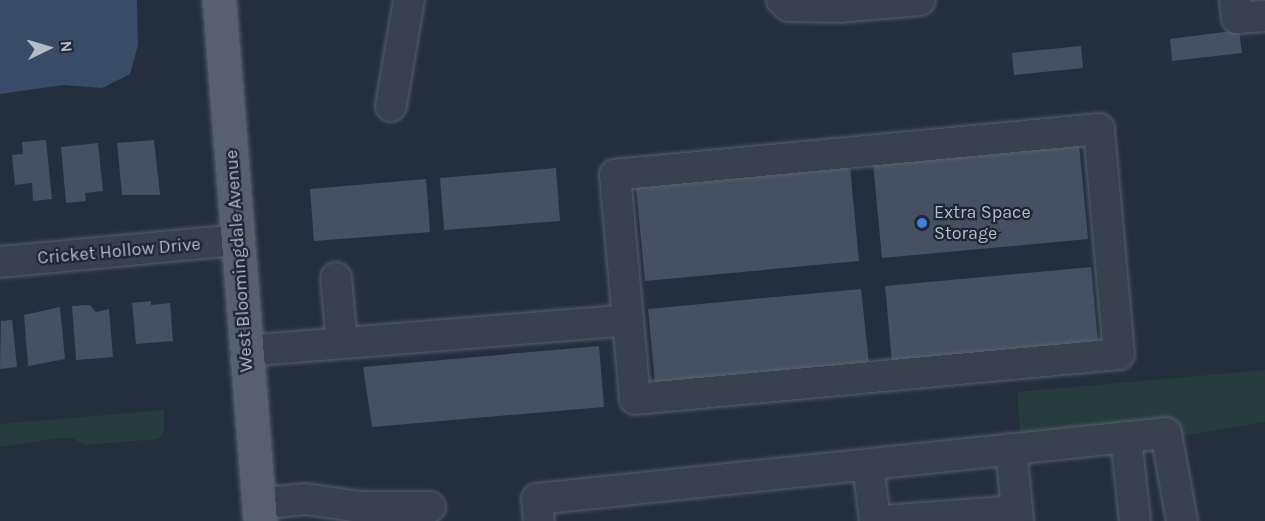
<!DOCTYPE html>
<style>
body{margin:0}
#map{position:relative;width:1265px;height:521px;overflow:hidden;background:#242f3e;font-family:Karla,sans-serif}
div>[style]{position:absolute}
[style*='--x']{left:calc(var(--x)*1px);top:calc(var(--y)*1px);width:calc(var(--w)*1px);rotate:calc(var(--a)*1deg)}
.green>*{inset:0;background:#263c3f}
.water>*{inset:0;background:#394c67}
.building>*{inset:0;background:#455162}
.roads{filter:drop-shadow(0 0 2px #565f6c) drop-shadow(0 0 2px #565f6c)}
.minor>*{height:30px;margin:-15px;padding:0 15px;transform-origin:15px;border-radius:15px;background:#38414e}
.major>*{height:33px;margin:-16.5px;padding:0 16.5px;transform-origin:16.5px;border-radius:16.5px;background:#56606e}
.dots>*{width:16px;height:16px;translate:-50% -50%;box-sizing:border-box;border:3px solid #1d2633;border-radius:50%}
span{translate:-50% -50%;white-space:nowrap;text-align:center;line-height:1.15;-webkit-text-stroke:4.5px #1d2633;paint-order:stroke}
.poi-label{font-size:18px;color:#b4bcc9}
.left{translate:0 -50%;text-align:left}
.street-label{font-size:18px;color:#b4bcc9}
.north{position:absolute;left:18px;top:18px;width:60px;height:60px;-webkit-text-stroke:4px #1d2633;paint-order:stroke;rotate:85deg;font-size:16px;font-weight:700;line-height:24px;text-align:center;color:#b4bcc9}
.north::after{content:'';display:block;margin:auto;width:21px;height:27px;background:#b4bcc9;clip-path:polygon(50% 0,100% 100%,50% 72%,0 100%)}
</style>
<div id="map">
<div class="green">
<div style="clip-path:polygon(1265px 370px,1265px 422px,1176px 437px,1148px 453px,1022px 451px,1017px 392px)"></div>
<div style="clip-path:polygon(164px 410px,164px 431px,158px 439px,85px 445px,72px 438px,59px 438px,0 447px,0 424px)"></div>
</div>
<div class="water">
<div style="clip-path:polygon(0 0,137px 0,138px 45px,130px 74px,102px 88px,63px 85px,0 94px)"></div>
</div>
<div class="building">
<div style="clip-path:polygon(1239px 30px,1242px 53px,1172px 61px,1170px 39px)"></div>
<div style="clip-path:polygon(1081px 46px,1083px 68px,1014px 75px,1012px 53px)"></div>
<div style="clip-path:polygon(46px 140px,52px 199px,33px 201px,32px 183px,15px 185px,12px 155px,23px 154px,22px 142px)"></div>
<div style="clip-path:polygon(154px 140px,160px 195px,122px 195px,117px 143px)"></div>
<div style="clip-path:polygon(98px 143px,103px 191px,85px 193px,86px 201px,66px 203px,61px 147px)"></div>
<div style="clip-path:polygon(1079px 144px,1088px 239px,882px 258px,873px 163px)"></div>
<div style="clip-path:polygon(850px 167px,859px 261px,645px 281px,636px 187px)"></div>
<div style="clip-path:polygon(556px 168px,560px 221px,444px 230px,440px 178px)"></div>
<div style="clip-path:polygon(426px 179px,430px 232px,314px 241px,310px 189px)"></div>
<div style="clip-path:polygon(1091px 267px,1098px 342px,892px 362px,885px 286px)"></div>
<div style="clip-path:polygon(861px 289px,869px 363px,655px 383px,648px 309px)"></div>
<div style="clip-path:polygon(151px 301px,151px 305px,170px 303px,173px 341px,136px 344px,132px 303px)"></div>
<div style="clip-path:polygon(90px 305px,96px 312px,109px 309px,113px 357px,76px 360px,72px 306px)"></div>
<div style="clip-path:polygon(60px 307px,65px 359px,28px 366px,24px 315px)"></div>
<div style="clip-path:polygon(12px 320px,17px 367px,0 369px,1px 321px)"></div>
<div style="clip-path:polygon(599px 346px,604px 407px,372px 427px,363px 367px)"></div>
</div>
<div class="roads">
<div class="minor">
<div style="--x:782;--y:0;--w:9;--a:41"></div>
<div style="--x:789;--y:6;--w:50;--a:1.1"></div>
<div style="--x:839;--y:7;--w:81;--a:-4.9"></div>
<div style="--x:1235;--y:0;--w:18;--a:84"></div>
<div style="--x:1237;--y:18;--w:28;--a:-4"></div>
<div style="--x:391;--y:106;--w:108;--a:-80.4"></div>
<div style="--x:0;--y:262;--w:238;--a:-5.3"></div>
<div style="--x:336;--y:278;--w:65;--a:84.7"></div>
<div style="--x:245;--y:351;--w:384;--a:-4.6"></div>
<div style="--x:628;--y:320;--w:79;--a:84.9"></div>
<div style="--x:635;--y:399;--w:486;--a:-5.3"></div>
<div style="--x:1119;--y:354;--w:226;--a:-95.1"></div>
<div style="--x:1099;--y:129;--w:486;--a:174.6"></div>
<div style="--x:615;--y:175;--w:146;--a:84.9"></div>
<div style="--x:1126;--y:437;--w:84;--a:83.9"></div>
<div style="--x:1011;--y:449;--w:72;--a:84.4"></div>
<div style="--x:868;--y:465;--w:56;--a:82.9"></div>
<div style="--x:258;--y:504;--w:47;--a:-6.1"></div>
<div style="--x:305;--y:499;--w:57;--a:8.1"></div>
<div style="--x:361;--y:507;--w:69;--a:0"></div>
<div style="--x:539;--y:521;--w:22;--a:-95"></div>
<div style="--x:537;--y:499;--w:632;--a:-5.99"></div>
<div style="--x:1166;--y:433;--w:89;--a:79.7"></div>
<div style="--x:884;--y:521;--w:133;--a:-4.3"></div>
</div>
<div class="major">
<div style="--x:219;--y:0;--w:523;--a:85.5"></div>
</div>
</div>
<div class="dots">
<div style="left:922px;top:223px;background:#3f7fe0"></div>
</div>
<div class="poi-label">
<span class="left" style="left:934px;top:223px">Extra Space<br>Storage</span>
</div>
<div class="street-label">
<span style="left:119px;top:251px;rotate:-5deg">Cricket Hollow Drive</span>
<span style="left:239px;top:261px;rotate:-94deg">West Bloomingdale Avenue</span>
</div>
<div class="north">N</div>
</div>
